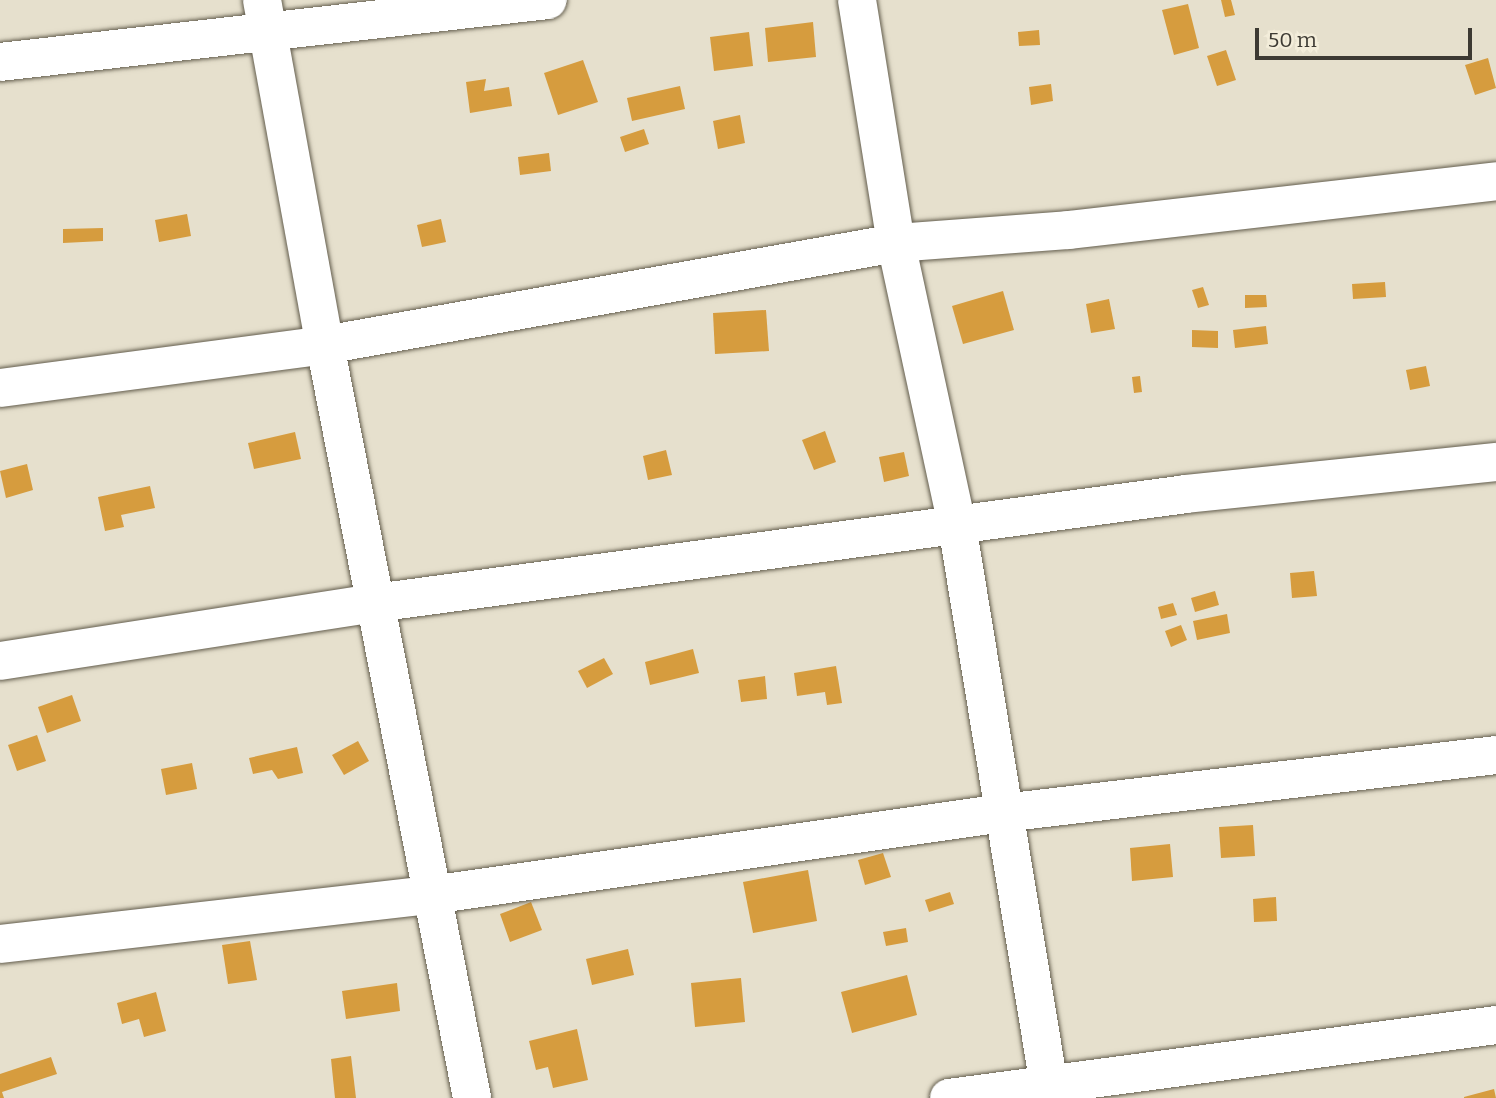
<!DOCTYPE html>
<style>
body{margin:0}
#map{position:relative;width:1496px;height:1098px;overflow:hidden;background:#e6e0cd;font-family:Bitter,serif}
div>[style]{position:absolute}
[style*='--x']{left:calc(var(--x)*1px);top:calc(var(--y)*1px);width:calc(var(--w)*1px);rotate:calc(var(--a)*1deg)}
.building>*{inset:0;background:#d69c3e}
.roads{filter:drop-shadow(0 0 2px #635d4d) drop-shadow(0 0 2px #635d4d)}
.minor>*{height:38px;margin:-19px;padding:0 19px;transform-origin:19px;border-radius:19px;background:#fff}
span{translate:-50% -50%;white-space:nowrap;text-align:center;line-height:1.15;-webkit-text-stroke:6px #f3edda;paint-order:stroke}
.scale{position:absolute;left:1255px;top:28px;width:217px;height:32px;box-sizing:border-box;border:4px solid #3d3a33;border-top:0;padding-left:9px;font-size:21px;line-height:24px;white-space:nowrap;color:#3d3a33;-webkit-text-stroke:5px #f3edda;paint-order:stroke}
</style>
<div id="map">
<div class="building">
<div style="clip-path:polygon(1221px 0,1231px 0,1235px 15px,1225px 17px)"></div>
<div style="clip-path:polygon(1188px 4px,1199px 48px,1174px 55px,1162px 10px)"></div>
<div style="clip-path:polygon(813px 22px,816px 57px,768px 62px,765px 28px)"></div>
<div style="clip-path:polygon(1039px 30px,1040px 45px,1019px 46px,1018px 32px)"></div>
<div style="clip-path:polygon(749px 32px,753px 66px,714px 71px,710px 37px)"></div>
<div style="clip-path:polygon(1226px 50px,1236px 80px,1217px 86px,1207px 56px)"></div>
<div style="clip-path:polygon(1488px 58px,1496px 88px,1475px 95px,1465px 65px)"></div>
<div style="clip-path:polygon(583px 60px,598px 102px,558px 115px,544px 73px)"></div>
<div style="clip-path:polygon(486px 79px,484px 91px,509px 87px,512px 106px,470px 113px,466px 82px)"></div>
<div style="clip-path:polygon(1051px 84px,1053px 101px,1031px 105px,1029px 87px)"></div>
<div style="clip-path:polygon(680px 86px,685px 109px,632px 121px,627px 98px)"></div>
<div style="clip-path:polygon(740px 115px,745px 143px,718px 149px,713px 121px)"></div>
<div style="clip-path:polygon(644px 129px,649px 144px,625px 152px,620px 137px)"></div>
<div style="clip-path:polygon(549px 153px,551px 171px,520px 175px,518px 157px)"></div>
<div style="clip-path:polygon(187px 214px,191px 236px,159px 242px,155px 220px)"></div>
<div style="clip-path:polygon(441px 219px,446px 242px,422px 247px,417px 225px)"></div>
<div style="clip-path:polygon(103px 228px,103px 241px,63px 243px,63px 229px)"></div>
<div style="clip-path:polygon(1385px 282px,1386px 297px,1353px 299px,1352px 284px)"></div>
<div style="clip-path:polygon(1203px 287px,1209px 305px,1198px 308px,1192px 290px)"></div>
<div style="clip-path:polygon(1003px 291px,1014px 330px,963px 344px,952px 306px)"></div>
<div style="clip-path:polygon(1245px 295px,1266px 295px,1267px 307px,1245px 308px)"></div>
<div style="clip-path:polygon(1109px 299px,1115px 329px,1091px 333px,1086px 304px)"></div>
<div style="clip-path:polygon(766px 310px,769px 351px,715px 354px,713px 313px)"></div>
<div style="clip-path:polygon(1266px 326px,1268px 344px,1235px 348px,1233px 330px)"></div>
<div style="clip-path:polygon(1192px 330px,1218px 331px,1218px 348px,1192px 347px)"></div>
<div style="clip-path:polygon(1426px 366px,1430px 386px,1410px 390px,1406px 370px)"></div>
<div style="clip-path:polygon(1140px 376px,1142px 392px,1134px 393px,1132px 377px)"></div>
<div style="clip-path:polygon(825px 431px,836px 462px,814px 470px,802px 440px)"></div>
<div style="clip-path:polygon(295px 432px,301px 459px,254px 469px,248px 443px)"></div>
<div style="clip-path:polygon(666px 450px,672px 475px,648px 480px,643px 456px)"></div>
<div style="clip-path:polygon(904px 452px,909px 476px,884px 482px,879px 457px)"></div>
<div style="clip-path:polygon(27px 464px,33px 490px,6px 498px,0 471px)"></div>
<div style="clip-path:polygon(150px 486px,155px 508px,121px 515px,124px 527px,105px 531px,98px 497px)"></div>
<div style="clip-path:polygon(1314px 571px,1317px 596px,1292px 598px,1290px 573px)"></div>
<div style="clip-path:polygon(1215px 591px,1219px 605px,1195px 612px,1191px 598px)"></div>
<div style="clip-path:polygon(1173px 603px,1177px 615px,1161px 619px,1158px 607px)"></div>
<div style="clip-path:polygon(1227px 614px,1230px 633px,1197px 640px,1193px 621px)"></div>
<div style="clip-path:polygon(1181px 625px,1187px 640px,1171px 647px,1165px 631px)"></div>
<div style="clip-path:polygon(693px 649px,699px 673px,650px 685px,645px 662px)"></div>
<div style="clip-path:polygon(604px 658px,613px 674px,587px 688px,578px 671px)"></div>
<div style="clip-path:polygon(836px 666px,842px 703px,827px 705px,825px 692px,797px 696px,794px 673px)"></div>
<div style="clip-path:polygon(765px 676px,767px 699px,741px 702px,738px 680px)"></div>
<div style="clip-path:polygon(72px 695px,81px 721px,47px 733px,38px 707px)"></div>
<div style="clip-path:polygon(37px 735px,46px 761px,17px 771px,8px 745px)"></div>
<div style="clip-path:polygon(358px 741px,369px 761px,344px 775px,332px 755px)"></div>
<div style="clip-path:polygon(297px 747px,303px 773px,278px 779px,272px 770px,253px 774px,249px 758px)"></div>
<div style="clip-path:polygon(192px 763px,197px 789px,166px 795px,161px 769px)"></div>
<div style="clip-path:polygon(1253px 825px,1255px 856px,1221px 858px,1219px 827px)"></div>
<div style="clip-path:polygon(1170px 844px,1173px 877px,1132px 881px,1130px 848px)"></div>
<div style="clip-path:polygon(883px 853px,891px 877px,865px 885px,858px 860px)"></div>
<div style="clip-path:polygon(808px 870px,817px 921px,753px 933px,743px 882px)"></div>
<div style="clip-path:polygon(950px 892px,954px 904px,929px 912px,925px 900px)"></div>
<div style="clip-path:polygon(1276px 897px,1277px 921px,1254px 922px,1253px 899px)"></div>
<div style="clip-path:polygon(531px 902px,542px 930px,510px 942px,500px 914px)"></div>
<div style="clip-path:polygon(906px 928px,908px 942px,886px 946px,883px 932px)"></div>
<div style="clip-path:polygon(250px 941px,257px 980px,228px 984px,222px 945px)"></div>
<div style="clip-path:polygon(628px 949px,634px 975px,592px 985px,586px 959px)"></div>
<div style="clip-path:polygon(907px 975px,917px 1015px,852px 1033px,841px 992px)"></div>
<div style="clip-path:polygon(741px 978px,745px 1022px,695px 1027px,691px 983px)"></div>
<div style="clip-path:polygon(397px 983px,400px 1011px,346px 1019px,342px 991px)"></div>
<div style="clip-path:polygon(156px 992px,166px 1031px,144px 1037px,139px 1019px,122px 1024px,117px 1003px)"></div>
<div style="clip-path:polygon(577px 1029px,588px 1080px,553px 1088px,548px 1067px,536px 1070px,529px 1041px)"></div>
<div style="clip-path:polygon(351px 1056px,356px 1098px,335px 1098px,331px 1059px)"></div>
<div style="clip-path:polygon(51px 1057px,57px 1074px,2px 1092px,4px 1098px,0 1098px,0 1074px)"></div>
<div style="clip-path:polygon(1494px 1089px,1496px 1098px,1464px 1098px,1464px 1097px)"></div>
</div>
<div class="roads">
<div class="minor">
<div style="--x:262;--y:0;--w:351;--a:79.7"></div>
<div style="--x:325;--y:345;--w:767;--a:78.95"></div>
<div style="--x:857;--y:0;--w:246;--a:80.9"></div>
<div style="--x:896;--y:243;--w:289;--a:77.8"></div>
<div style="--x:957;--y:525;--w:581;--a:80.68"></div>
<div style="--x:0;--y:62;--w:551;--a:-6.45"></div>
<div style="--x:0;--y:388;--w:328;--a:-7.5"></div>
<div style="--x:325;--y:345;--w:580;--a:-10.13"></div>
<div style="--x:896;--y:243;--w:173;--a:-4.3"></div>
<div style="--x:1069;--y:230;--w:430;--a:-6.5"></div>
<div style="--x:0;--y:661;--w:379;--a:-8.8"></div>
<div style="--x:375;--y:603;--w:818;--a:-7.65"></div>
<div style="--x:1186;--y:494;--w:312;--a:-5.9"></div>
<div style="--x:0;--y:944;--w:434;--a:-6.5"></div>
<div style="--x:431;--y:895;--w:578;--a:-8.16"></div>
<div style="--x:1003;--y:813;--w:496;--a:-6.7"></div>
<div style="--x:949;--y:1098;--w:552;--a:-7.6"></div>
</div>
</div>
<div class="scale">50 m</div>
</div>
